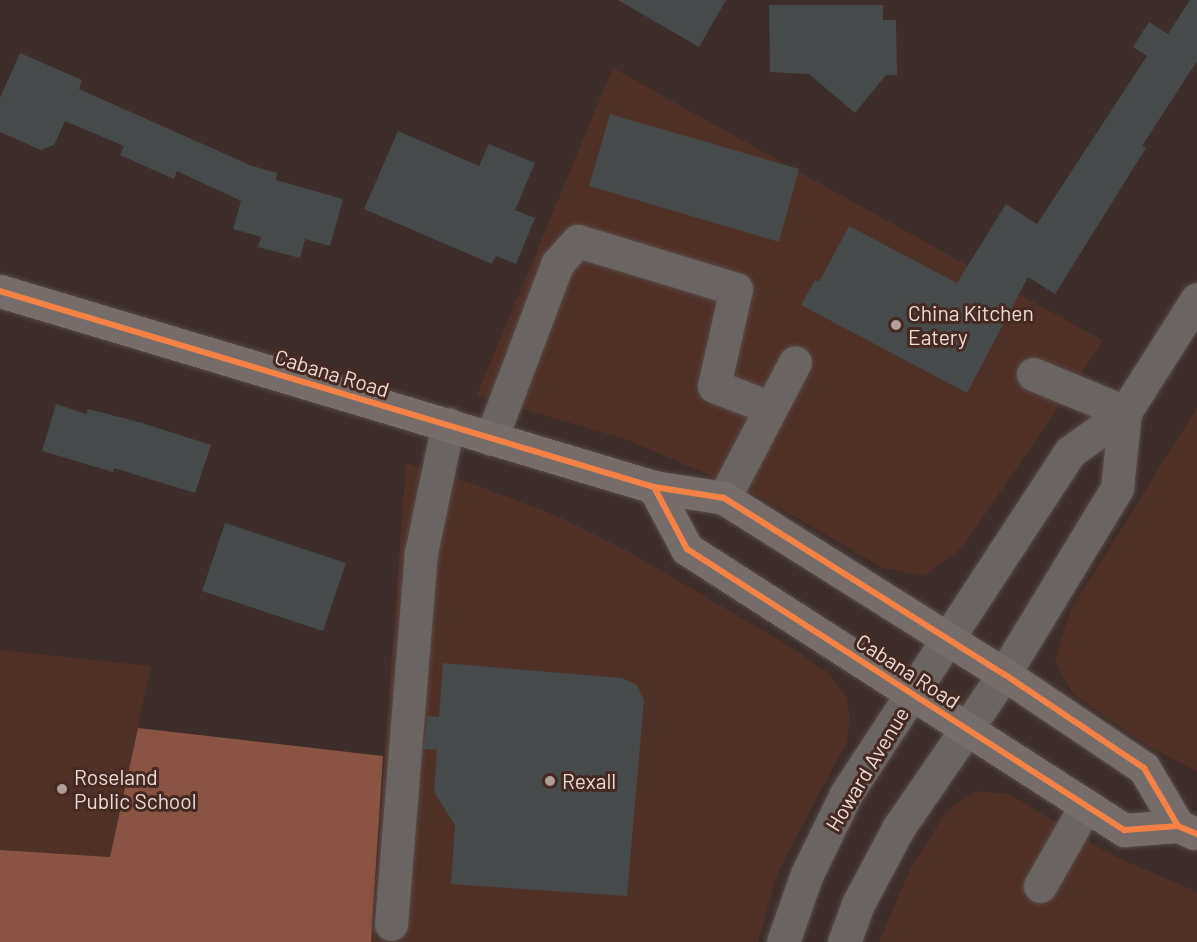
<!DOCTYPE html>
<style>
body{margin:0}
#map{position:relative;width:1197px;height:942px;overflow:hidden;background:#3d2e2b;font-family:Barlow,sans-serif}
div>[style]{position:absolute}
[style*='--x']{left:calc(var(--x)*1px);top:calc(var(--y)*1px);width:calc(var(--w)*1px);rotate:calc(var(--a)*1deg)}
.built>*{inset:0;background:#503128}
.forest>*{inset:0;background:#8b5343}
.building>*{inset:0;background:#464a4b}
.roads{filter:drop-shadow(0 0 2px #574b48) drop-shadow(0 0 2px #574b48)}
.minor>*{height:33px;margin:-16.5px;padding:0 16.5px;transform-origin:16.5px;border-radius:16.5px;background:#6a6463}
.major>*{height:33px;margin:-16.5px;padding:0 16.5px;transform-origin:16.5px;border-radius:16.5px;background:#766d6b}
.cycleway>*{height:6px;margin:-3px;padding:0 3px;transform-origin:3px;border-radius:3px;background:#f48246}
.dots>*{width:16px;height:16px;translate:-50% -50%;box-sizing:border-box;border:3px solid #452a23;border-radius:50%}
span{translate:-50% -50%;white-space:nowrap;text-align:center;line-height:1.15;-webkit-text-stroke:6px #452a23;paint-order:stroke}
.poi-label{font-size:21px;color:#eddbd6}
.left{translate:0 -50%;text-align:left}
.street-label{font-size:21px;color:#eddbd6}
</style>
<div id="map">
<div class="built">
<div style="clip-path:polygon(613px 68px,1103px 341px,962px 548px,924px 576px,883px 568px,759px 496px,628px 440px,477px 395px)"></div>
<div style="clip-path:polygon(1197px 408px,1197px 771px,1150px 747px,1073px 694px,1055px 661px,1071px 609px)"></div>
<div style="clip-path:polygon(406px 463px,468px 482px,557px 516px,628px 551px,797px 651px,830px 675px,847px 698px,850px 720px,847px 741px,777px 874px,758px 942px,371px 942px)"></div>
<div style="clip-path:polygon(0 650px,151px 666px,110px 857px,0 850px)"></div>
<div style="clip-path:polygon(975px 791px,1009px 794px,1109px 854px,1197px 892px,1197px 942px,879px 942px,910px 870px,946px 812px)"></div>
</div>
<div class="forest">
<div style="clip-path:polygon(138px 728px,383px 756px,371px 942px,0 942px,0 850px,110px 857px)"></div>
</div>
<div class="building">
<div style="clip-path:polygon(618px 0,726px 0,699px 47px)"></div>
<div style="clip-path:polygon(1190px 0,1197px 0,1197px 61px,1142px 146px,1146px 148px,1055px 294px,1028px 277px,967px 393px,801px 305px,815px 280px,819px 282px,849px 226px,957px 283px,1006px 204px,1037px 224px,1147px 56px,1133px 47px,1149px 22px,1168px 34px)"></div>
<div style="clip-path:polygon(769px 5px,883px 5px,883px 20px,896px 20px,897px 75px,886px 75px,855px 113px,809px 74px,770px 72px)"></div>
<div style="clip-path:polygon(20px 53px,82px 80px,79px 89px,252px 166px,277px 173px,276px 180px,343px 199px,330px 246px,305px 239px,300px 258px,258px 247px,261px 237px,233px 229px,241px 201px,177px 171px,174px 179px,120px 155px,124px 146px,65px 121px,54px 145px,41px 150px,0 132px,0 98px)"></div>
<div style="clip-path:polygon(610px 114px,799px 169px,779px 242px,589px 186px)"></div>
<div style="clip-path:polygon(398px 131px,479px 166px,489px 144px,535px 163px,515px 210px,535px 218px,516px 264px,496px 256px,492px 264px,364px 209px)"></div>
<div style="clip-path:polygon(56px 404px,86px 414px,88px 409px,142px 423px,211px 445px,195px 493px,114px 468px,113px 472px,42px 451px)"></div>
<div style="clip-path:polygon(225px 523px,346px 563px,323px 631px,202px 591px)"></div>
<div style="clip-path:polygon(443px 663px,622px 678px,637px 685px,644px 700px,627px 896px,451px 884px,455px 825px,434px 792px,437px 750px,424px 749px,427px 716px,439px 717px)"></div>
</div>
<div class="roads">
<div class="minor">
<div style="--x:1033;--y:374;--w:100;--a:22.4"></div>
<div style="--x:491;--y:439;--w:187;--a:-69.3"></div>
<div style="--x:557;--y:264;--w:31;--a:-48"></div>
<div style="--x:578;--y:241;--w:165;--a:16.9"></div>
<div style="--x:736;--y:289;--w:99;--a:102.8"></div>
<div style="--x:714;--y:386;--w:61;--a:21.1"></div>
<div style="--x:724;--y:498;--w:153;--a:-62.4"></div>
<div style="--x:1040;--y:886;--w:93;--a:-60.4"></div>
<div style="--x:391;--y:924;--w:372;--a:-85.4"></div>
<div style="--x:421;--y:553;--w:132;--a:-78.2"></div>
<div style="--x:783;--y:942;--w:72;--a:-70.6"></div>
<div style="--x:807;--y:874;--w:89;--a:-64"></div>
<div style="--x:846;--y:794;--w:409;--a:-56.8"></div>
<div style="--x:1070;--y:452;--w:68;--a:-36"></div>
<div style="--x:1125;--y:412;--w:134;--a:-57.5"></div>
<div style="--x:844;--y:942;--w:40;--a:-69.8"></div>
<div style="--x:858;--y:904;--w:87;--a:-62"></div>
<div style="--x:899;--y:827;--w:186;--a:-55.5"></div>
<div style="--x:1004;--y:674;--w:218;--a:-58.7"></div>
<div style="--x:1117;--y:488;--w:76;--a:-84"></div>
</div>
<div class="major">
<div style="--x:0;--y:291;--w:683;--a:16.68"></div>
<div style="--x:654;--y:487;--w:71;--a:8.9"></div>
<div style="--x:724;--y:498;--w:331;--a:32.2"></div>
<div style="--x:1004;--y:674;--w:169;--a:33.9"></div>
<div style="--x:1144;--y:768;--w:67;--a:59.6"></div>
<div style="--x:654;--y:487;--w:70;--a:62"></div>
<div style="--x:687;--y:549;--w:520;--a:32.74"></div>
<div style="--x:1124;--y:830;--w:54;--a:-4.2"></div>
<div style="--x:1178;--y:826;--w:17;--a:24"></div>
</div>
</div>
<div class="cycleway">
<div style="--x:0;--y:291;--w:683;--a:16.68"></div>
<div style="--x:654;--y:487;--w:71;--a:8.9"></div>
<div style="--x:724;--y:498;--w:331;--a:32.2"></div>
<div style="--x:1004;--y:674;--w:169;--a:33.9"></div>
<div style="--x:1144;--y:768;--w:67;--a:59.6"></div>
<div style="--x:654;--y:487;--w:70;--a:62"></div>
<div style="--x:687;--y:549;--w:520;--a:32.74"></div>
<div style="--x:1124;--y:830;--w:54;--a:-4.2"></div>
<div style="--x:1178;--y:826;--w:21;--a:23"></div>
</div>
<div class="dots">
<div style="left:896px;top:325px;background:#af9e9a"></div>
<div style="left:550px;top:781px;background:#af9e9a"></div>
<div style="left:62px;top:789px;background:#af9e9a"></div>
</div>
<div class="poi-label">
<span class="left" style="left:908px;top:325px">China Kitchen<br>Eatery</span>
<span class="left" style="left:74px;top:789px">Roseland<br>Public School</span>
<span class="left" style="left:562px;top:781px">Rexall</span>
</div>
<div class="street-label">
<span style="left:332px;top:373px;rotate:17deg">Cabana Road</span>
<span style="left:908px;top:671px;rotate:33deg">Cabana Road</span>
<span style="left:867px;top:769px;rotate:-59deg">Howard Avenue</span>
</div>
</div>
